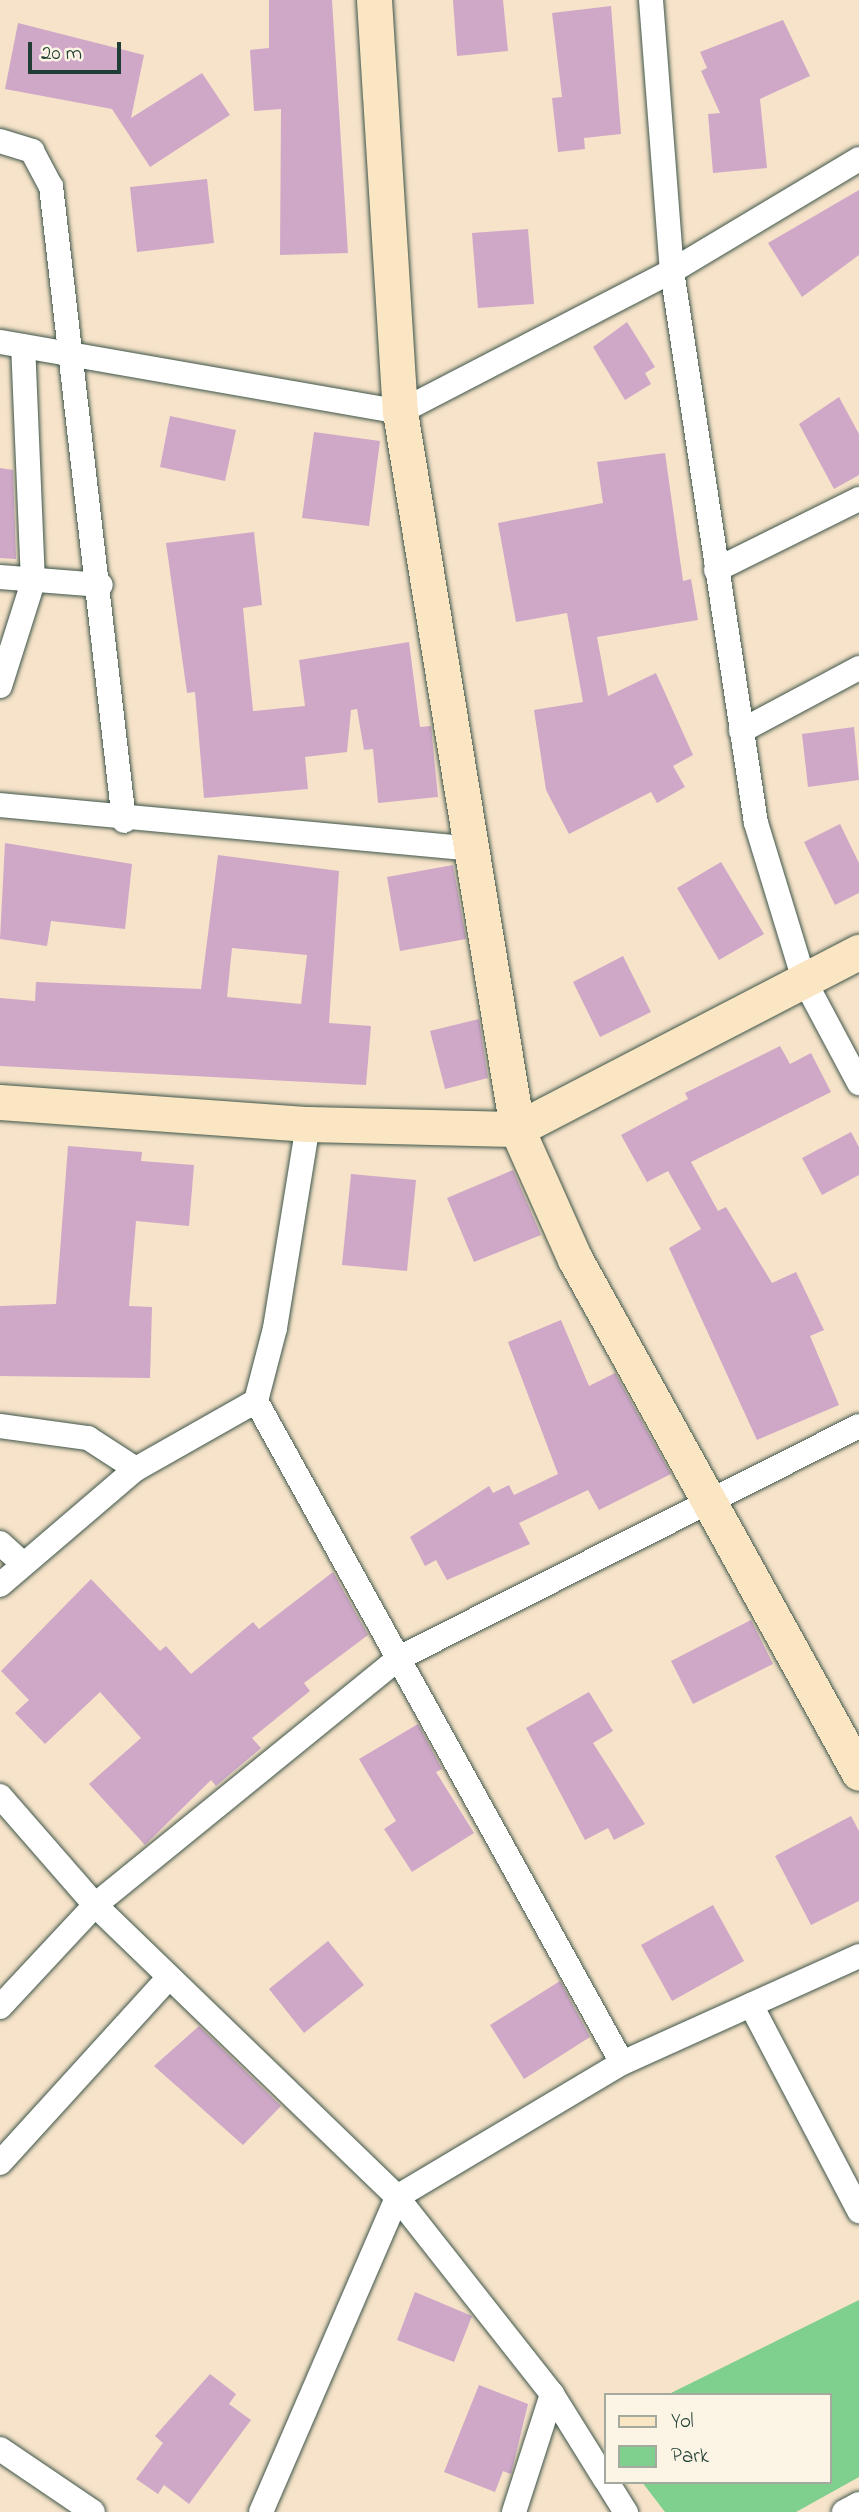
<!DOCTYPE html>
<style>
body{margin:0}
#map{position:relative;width:859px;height:2512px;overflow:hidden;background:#f6e3c9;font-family:"Indie Flower",sans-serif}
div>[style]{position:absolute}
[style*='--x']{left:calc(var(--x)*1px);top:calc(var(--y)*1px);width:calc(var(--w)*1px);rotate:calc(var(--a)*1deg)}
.green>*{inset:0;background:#7fcf8e}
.building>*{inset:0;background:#cfa8c8}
.roads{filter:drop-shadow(0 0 2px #3f564a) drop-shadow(0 0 2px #3f564a)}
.street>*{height:24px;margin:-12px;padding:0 12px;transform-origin:12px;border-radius:12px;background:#fff}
.secondary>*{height:35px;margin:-17.5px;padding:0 17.5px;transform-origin:17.5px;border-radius:17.5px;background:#fbe6c3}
span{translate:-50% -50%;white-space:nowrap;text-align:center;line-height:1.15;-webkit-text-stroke:5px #fcf5e5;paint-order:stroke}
.legend{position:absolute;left:604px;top:2393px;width:228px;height:91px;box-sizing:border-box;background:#fcf5e5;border:2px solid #a4ab9e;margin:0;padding:9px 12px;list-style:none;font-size:21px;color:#1f3d34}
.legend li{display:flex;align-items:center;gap:14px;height:35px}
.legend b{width:35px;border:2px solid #a4ab9e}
.scale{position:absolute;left:28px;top:42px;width:93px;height:32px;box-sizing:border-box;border:4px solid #1f3d34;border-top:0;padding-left:9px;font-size:21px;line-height:24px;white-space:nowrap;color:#1f3d34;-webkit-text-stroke:5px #fcf5e5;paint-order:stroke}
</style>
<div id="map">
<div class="green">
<div style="clip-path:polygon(859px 2300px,859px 2477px,796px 2512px,665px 2512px,642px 2482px,829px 2482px,829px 2395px,667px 2395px)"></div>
</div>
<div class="building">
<div style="clip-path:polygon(269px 0,332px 0,348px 253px,280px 255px,281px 109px,254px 111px,250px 50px,269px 48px)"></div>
<div style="clip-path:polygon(453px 0,503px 0,508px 51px,457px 56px)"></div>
<div style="clip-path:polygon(611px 6px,621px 134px,584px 138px,585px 149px,558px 152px,552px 98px,562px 97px,552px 13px)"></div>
<div style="clip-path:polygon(783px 20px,810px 76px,760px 99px,767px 168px,713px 173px,708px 114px,720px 113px,701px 71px,707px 68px,700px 52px)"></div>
<div style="clip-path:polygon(18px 23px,144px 55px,131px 118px,202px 73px,230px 115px,150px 167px,112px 109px,5px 89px)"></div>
<div style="clip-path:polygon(207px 179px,214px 243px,137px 252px,130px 187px)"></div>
<div style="clip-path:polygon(859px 190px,859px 255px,802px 297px,768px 243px)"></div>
<div style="clip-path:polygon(528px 229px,534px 304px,478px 308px,472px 233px)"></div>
<div style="clip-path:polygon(627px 322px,655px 367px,645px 373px,651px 384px,625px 400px,593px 347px)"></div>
<div style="clip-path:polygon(839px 397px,859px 434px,859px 475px,834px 489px,799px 424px)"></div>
<div style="clip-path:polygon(170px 416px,236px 430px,225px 481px,160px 467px)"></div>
<div style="clip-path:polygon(314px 432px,380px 441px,369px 526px,302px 518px)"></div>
<div style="clip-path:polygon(665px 453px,683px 581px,691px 579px,698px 620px,597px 637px,608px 696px,656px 673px,693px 755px,673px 766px,685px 787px,657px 803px,651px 792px,569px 834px,546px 790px,534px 710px,583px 702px,567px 613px,516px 622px,498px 523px,603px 503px,597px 462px)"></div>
<div style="clip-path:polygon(0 468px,13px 470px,16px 559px,0 558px)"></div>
<div style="clip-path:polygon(254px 532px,262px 605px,243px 608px,253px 711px,305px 706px,299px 660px,409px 642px,420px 727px,431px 726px,438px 797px,378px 803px,373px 749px,364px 750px,357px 709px,351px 710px,347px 752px,305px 757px,308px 789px,204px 798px,195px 692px,187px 693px,166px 543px)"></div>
<div style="clip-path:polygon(854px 727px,859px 780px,808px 787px,802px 734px)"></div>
<div style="clip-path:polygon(840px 824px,859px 863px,859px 893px,835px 905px,804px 842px)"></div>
<div style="clip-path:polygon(5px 843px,132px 864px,125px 929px,51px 921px,47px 946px,0 939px)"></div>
<div style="clip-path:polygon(evenodd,218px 855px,339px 871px,329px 1023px,371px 1026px,366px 1085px,0 1066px,0 998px,35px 1001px,36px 982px,201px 989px,218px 855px,232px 948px,307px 955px,301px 1004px,227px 997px,232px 948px)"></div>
<div style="clip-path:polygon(721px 862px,764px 934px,719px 960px,677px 888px)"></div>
<div style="clip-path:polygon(453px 865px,466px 939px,400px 951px,387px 877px)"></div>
<div style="clip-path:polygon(623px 956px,651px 1012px,600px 1037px,573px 982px)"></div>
<div style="clip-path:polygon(479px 1019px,488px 1078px,445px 1089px,430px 1031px)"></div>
<div style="clip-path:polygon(780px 1046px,790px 1064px,811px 1053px,831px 1092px,691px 1162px,718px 1211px,726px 1207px,772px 1283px,796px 1272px,824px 1330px,810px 1336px,839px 1405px,757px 1440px,669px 1248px,701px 1229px,668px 1171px,647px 1182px,621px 1135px,688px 1099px,685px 1093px)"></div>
<div style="clip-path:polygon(851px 1132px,859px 1147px,859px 1175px,822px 1195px,802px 1158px)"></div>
<div style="clip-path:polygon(68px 1146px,142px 1152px,141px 1161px,194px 1165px,189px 1226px,136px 1221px,129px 1306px,152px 1307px,150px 1378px,0 1376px,0 1306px,56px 1304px)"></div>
<div style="clip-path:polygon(513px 1170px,541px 1235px,474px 1262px,447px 1198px)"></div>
<div style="clip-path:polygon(351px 1174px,416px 1180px,407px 1271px,342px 1265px)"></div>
<div style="clip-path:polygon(561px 1320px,589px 1386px,615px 1373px,671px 1474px,599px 1510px,588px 1490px,519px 1523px,530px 1544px,447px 1580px,436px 1560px,425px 1566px,410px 1537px,489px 1486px,493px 1493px,509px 1485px,514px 1495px,558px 1474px,508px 1342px)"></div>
<div style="clip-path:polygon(333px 1572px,368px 1635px,304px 1683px,310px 1691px,252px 1738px,261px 1748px,216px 1786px,211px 1780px,145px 1845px,89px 1784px,141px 1738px,100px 1692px,45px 1744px,15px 1713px,29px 1700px,1px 1671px,91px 1579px,160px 1651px,166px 1646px,191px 1674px,253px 1622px,259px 1629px)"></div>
<div style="clip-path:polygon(751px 1620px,773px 1664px,693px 1704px,671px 1661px)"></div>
<div style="clip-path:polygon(589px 1692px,613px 1731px,593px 1743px,645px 1824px,614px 1840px,608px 1828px,585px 1840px,526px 1728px)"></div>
<div style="clip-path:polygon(418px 1724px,442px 1769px,436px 1772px,474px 1833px,412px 1872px,384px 1829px,396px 1821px,359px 1759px)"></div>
<div style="clip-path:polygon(851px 1816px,859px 1831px,859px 1901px,811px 1925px,775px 1856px)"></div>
<div style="clip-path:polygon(713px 1905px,744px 1961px,672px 2001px,641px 1945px)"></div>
<div style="clip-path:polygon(328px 1941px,364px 1985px,304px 2033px,269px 1989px)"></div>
<div style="clip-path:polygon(560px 1981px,590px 2037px,524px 2079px,490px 2025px)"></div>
<div style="clip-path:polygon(199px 2026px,281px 2106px,243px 2145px,154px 2066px)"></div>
<div style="clip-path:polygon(415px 2292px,472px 2316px,454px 2362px,397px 2340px)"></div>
<div style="clip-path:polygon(210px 2374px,236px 2394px,229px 2404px,251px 2420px,189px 2504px,164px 2485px,158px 2494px,136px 2479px,163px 2443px,155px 2436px)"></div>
<div style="clip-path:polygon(479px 2385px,528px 2404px,511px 2474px,503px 2471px,495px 2492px,444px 2472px)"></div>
</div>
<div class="roads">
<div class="street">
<div style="--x:651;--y:0;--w:272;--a:85.6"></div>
<div style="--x:672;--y:271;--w:558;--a:81.35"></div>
<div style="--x:756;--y:823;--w:164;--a:73"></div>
<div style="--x:804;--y:980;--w:117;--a:61.9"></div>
<div style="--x:0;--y:141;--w:34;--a:17"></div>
<div style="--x:32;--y:151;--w:40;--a:62"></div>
<div style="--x:51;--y:186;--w:639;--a:83.44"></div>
<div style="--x:0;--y:342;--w:406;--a:9.9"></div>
<div style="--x:400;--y:412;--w:306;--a:-27.4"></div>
<div style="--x:672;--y:271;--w:218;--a:-30.9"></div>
<div style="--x:716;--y:570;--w:160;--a:-26.4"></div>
<div style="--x:0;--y:577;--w:101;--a:4.5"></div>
<div style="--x:0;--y:686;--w:109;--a:-72.4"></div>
<div style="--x:33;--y:582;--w:236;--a:-92.4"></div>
<div style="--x:741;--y:731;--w:134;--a:-28.1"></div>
<div style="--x:0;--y:805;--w:473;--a:5.3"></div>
<div style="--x:256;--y:1401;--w:756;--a:61.06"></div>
<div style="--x:0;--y:1426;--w:89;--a:7.8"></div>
<div style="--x:88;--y:1438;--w:57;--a:32.9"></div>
<div style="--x:0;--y:1543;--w:30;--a:42"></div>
<div style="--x:0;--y:1585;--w:179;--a:-40.5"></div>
<div style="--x:136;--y:1469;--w:138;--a:-29.5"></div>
<div style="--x:256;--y:1401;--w:75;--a:-75.4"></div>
<div style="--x:275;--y:1328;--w:207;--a:-80.8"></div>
<div style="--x:0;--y:1796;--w:145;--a:48.9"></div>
<div style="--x:95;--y:1905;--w:420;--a:44"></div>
<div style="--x:397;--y:2197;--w:251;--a:51.8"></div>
<div style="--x:552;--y:2394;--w:100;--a:58.1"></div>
<div style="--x:751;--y:2005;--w:233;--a:62.3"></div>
<div style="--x:0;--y:2007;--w:139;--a:-47"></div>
<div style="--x:95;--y:1905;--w:392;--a:-39.1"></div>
<div style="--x:399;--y:1658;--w:515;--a:-26.76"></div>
<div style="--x:0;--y:2163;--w:251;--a:-47.7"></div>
<div style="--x:0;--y:2449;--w:112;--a:34.1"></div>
<div style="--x:607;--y:2482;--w:36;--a:58"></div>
<div style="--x:261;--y:2512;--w:343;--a:-66.6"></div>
<div style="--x:397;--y:2197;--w:262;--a:-30.8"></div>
<div style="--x:622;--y:2063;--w:260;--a:-24.3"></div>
<div style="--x:514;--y:2512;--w:124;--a:-72.1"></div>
<div style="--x:844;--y:2512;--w:17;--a:-28"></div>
</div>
<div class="secondary">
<div style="--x:374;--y:0;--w:413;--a:86.4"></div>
<div style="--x:400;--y:412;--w:726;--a:80.73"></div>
<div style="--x:517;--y:1129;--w:142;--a:66"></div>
<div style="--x:575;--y:1259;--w:587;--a:61.08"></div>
<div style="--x:0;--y:1102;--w:309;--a:4.1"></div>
<div style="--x:308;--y:1124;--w:209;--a:1.4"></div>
<div style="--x:517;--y:1129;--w:385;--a:-27.4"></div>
</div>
</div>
<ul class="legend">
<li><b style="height:9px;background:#fbe6c3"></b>Yol</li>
<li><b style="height:19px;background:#7fcf8e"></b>Park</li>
</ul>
<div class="scale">20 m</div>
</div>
